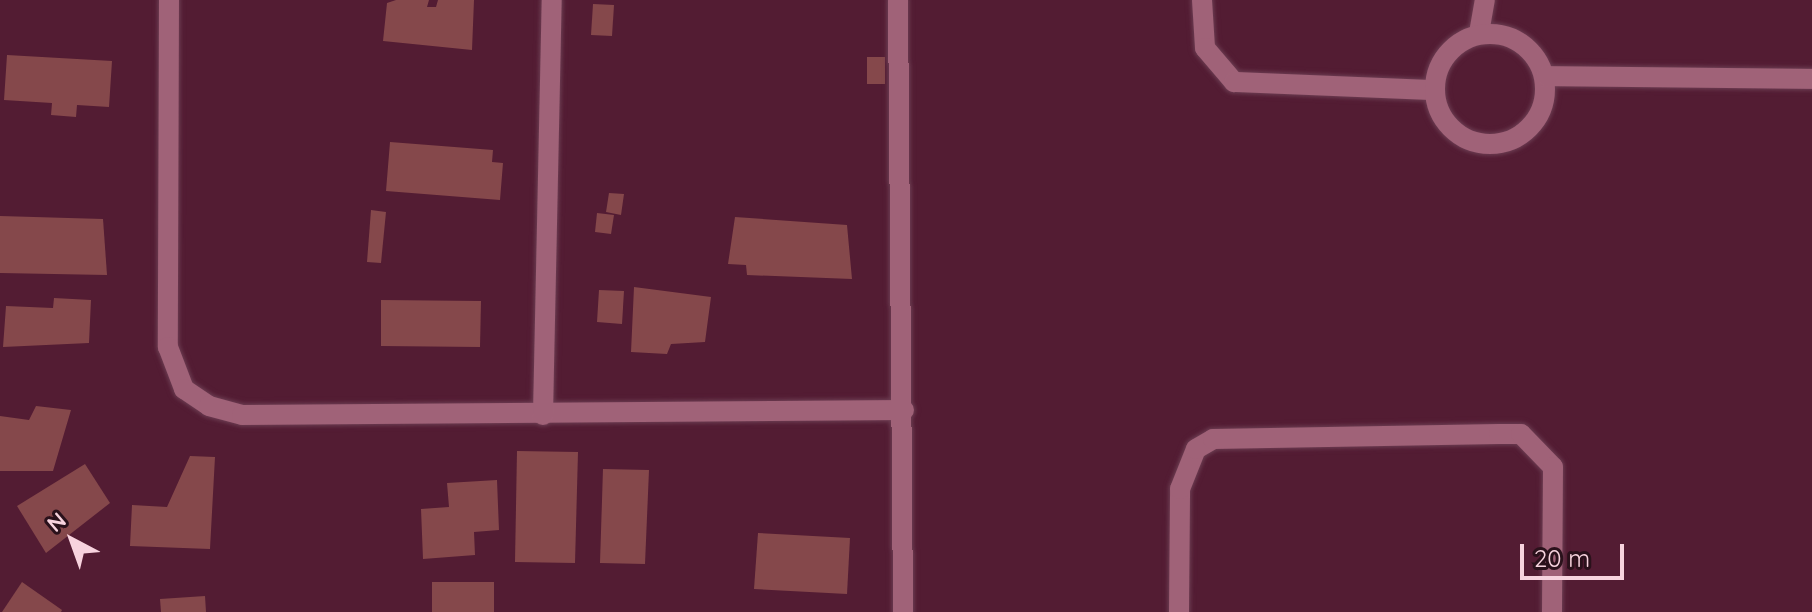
<!DOCTYPE html>
<style>
body{margin:0}
#map{position:relative;width:1812px;height:612px;overflow:hidden;background:#531c33;font-family:Quicksand,sans-serif}
div>[style]{position:absolute}
[style*='--x']{left:calc(var(--x)*1px);top:calc(var(--y)*1px);width:calc(var(--w)*1px);rotate:calc(var(--a)*1deg)}
.building>*{inset:0;background:#85484b}
.roads{filter:drop-shadow(0 0 2px #6c3d52) drop-shadow(0 0 2px #6c3d52)}
.street>*{height:20px;margin:-10px;padding:0 10px;transform-origin:10px;border-radius:10px;background:#a06278}
.street>.ring{margin:-10px;padding:0;box-sizing:content-box;background:none;border:20px solid #a06278;border-radius:50%}
span{translate:-50% -50%;white-space:nowrap;text-align:center;line-height:1.15;-webkit-text-stroke:7px #2a111b;paint-order:stroke}
.north{position:absolute;left:32px;top:500px;width:80px;height:80px;-webkit-text-stroke:6px #2a111b;paint-order:stroke;rotate:319deg;font-size:22px;font-weight:700;line-height:32px;text-align:center;color:#f7d3de}
.north::after{content:'';display:block;margin:auto;width:28px;height:36px;background:#f7d3de;clip-path:polygon(50% 0,100% 100%,50% 72%,0 100%)}
.scale{position:absolute;left:1520px;top:544px;width:104px;height:36px;box-sizing:border-box;border:4px solid #f7d3de;border-top:0;padding-left:10px;font-size:24px;line-height:28px;white-space:nowrap;color:#f7d3de;-webkit-text-stroke:6px #2a111b;paint-order:stroke}
</style>
<div id="map">
<div class="building">
<div style="clip-path:polygon(396px 0,429px 0,427px 7px,436px 7px,438px 0,474px 0,472px 50px,383px 41px,387px 3px)"></div>
<div style="clip-path:polygon(593px 4px,614px 5px,612px 36px,591px 35px)"></div>
<div style="clip-path:polygon(7px 55px,112px 61px,109px 107px,77px 105px,76px 117px,51px 115px,52px 103px,4px 100px)"></div>
<div style="clip-path:polygon(867px 57px,885px 57px,885px 84px,867px 84px)"></div>
<div style="clip-path:polygon(390px 142px,493px 150px,492px 162px,503px 163px,500px 200px,386px 191px)"></div>
<div style="clip-path:polygon(609px 193px,624px 194px,621px 215px,606px 212px)"></div>
<div style="clip-path:polygon(371px 210px,386px 212px,381px 263px,367px 262px)"></div>
<div style="clip-path:polygon(597px 213px,614px 215px,611px 234px,595px 232px)"></div>
<div style="clip-path:polygon(0 216px,103px 219px,107px 275px,0 273px)"></div>
<div style="clip-path:polygon(735px 217px,847px 225px,852px 279px,747px 275px,746px 265px,728px 264px)"></div>
<div style="clip-path:polygon(634px 287px,711px 297px,705px 342px,671px 344px,667px 354px,631px 352px)"></div>
<div style="clip-path:polygon(599px 290px,624px 291px,622px 324px,597px 322px)"></div>
<div style="clip-path:polygon(54px 298px,91px 300px,89px 343px,3px 347px,6px 306px,53px 308px)"></div>
<div style="clip-path:polygon(381px 300px,481px 301px,480px 347px,381px 346px)"></div>
<div style="clip-path:polygon(36px 406px,71px 410px,53px 471px,0 471px,0 416px,29px 420px)"></div>
<div style="clip-path:polygon(517px 451px,578px 452px,575px 563px,515px 562px)"></div>
<div style="clip-path:polygon(190px 456px,215px 457px,210px 549px,130px 546px,132px 505px,167px 507px)"></div>
<div style="clip-path:polygon(85px 464px,110px 503px,46px 553px,17px 506px)"></div>
<div style="clip-path:polygon(603px 469px,649px 470px,645px 564px,600px 563px)"></div>
<div style="clip-path:polygon(497px 480px,499px 530px,474px 532px,475px 555px,423px 559px,421px 509px,449px 507px,447px 483px)"></div>
<div style="clip-path:polygon(758px 533px,850px 538px,847px 594px,754px 589px)"></div>
<div style="clip-path:polygon(22px 582px,62px 610px,61px 612px,2px 612px)"></div>
<div style="clip-path:polygon(432px 582px,494px 582px,494px 612px,432px 612px)"></div>
<div style="clip-path:polygon(205px 596px,206px 612px,161px 612px,160px 599px)"></div>
</div>
<div class="roads">
<div class="street">
<div style="--x:169;--y:0;--w:347;--a:90.2"></div>
<div style="--x:168;--y:347;--w:45;--a:69.1"></div>
<div style="--x:184;--y:389;--w:30;--a:34"></div>
<div style="--x:209;--y:406;--w:34;--a:15"></div>
<div style="--x:242;--y:415;--w:662;--a:-0.43"></div>
<div style="--x:898;--y:0;--w:612;--a:89.53"></div>
<div style="--x:1202;--y:0;--w:48;--a:86.4"></div>
<div style="--x:1205;--y:48;--w:45;--a:49.5"></div>
<div style="--x:1234;--y:82;--w:199;--a:2.3"></div>
<div style="--x:1479;--y:33;--w:34;--a:-80"></div>
<div class="ring" style="left:1435px;top:34px;width:90px;height:90px"></div>
<div style="--x:1546;--y:76;--w:266;--a:0.6"></div>
<div style="--x:543;--y:415;--w:415;--a:-88.8"></div>
<div style="--x:1179;--y:612;--w:123;--a:-89.5"></div>
<div style="--x:1180;--y:489;--w:43;--a:-68.2"></div>
<div style="--x:1196;--y:449;--w:20;--a:-30"></div>
<div style="--x:1213;--y:439;--w:286;--a:-1"></div>
<div style="--x:1499;--y:434;--w:22;--a:0"></div>
<div style="--x:1521;--y:434;--w:46;--a:45.9"></div>
<div style="--x:1553;--y:467;--w:145;--a:90.4"></div>
</div>
</div>
<div class="north">N</div>
<div class="scale">20 m</div>
</div>
